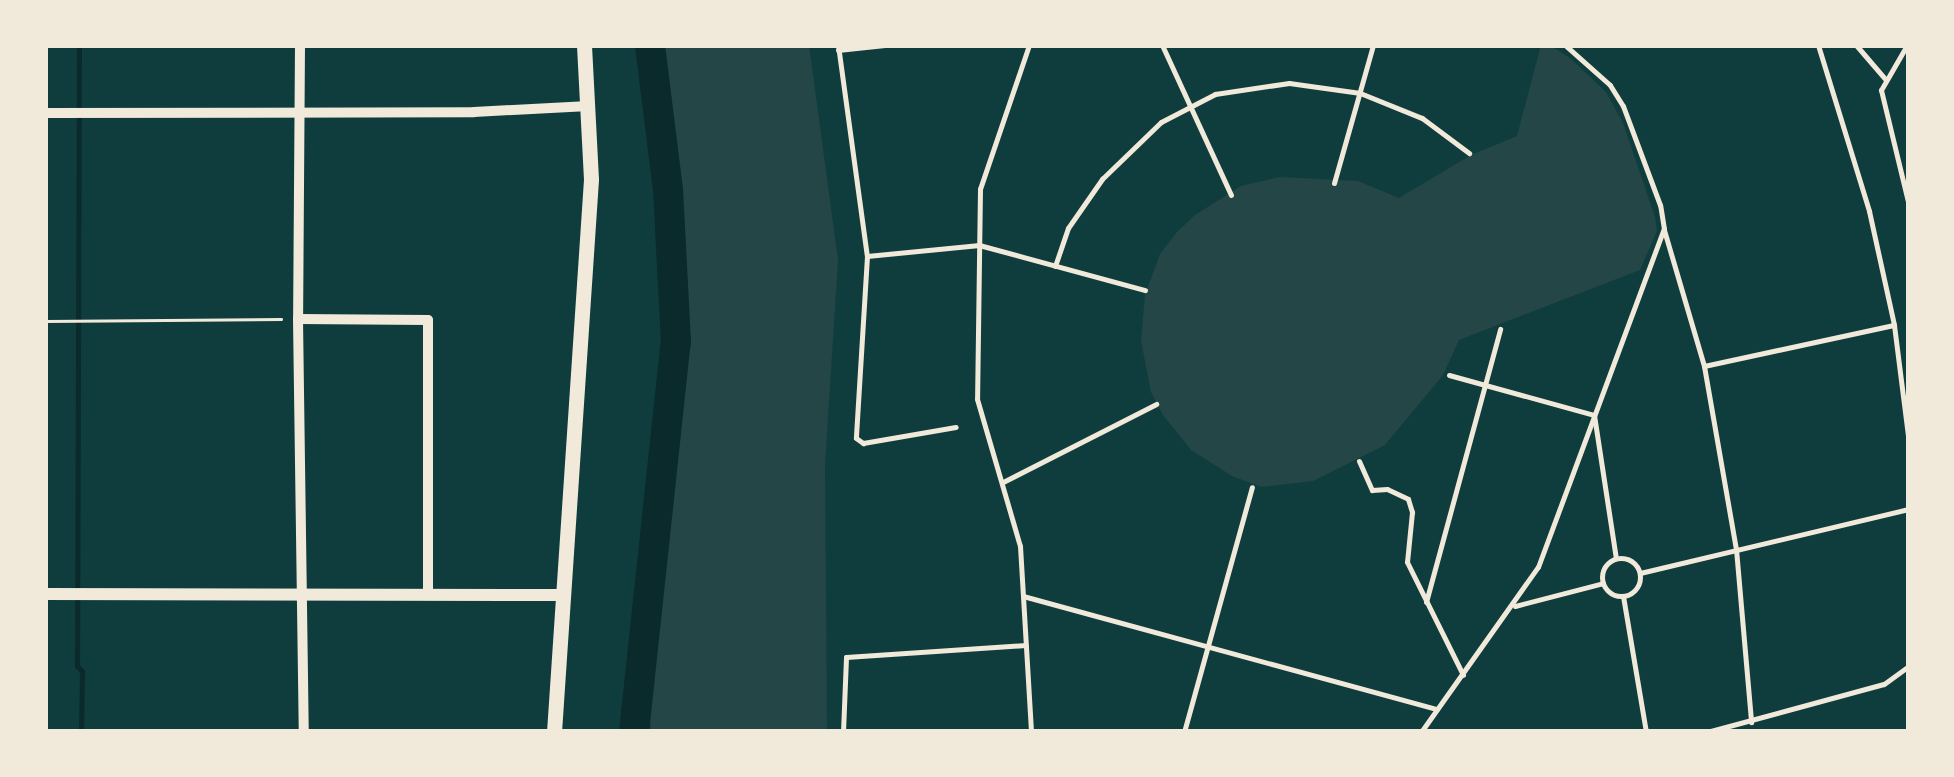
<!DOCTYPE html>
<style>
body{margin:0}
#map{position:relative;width:1954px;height:777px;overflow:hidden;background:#0f3d3e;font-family:Lato,sans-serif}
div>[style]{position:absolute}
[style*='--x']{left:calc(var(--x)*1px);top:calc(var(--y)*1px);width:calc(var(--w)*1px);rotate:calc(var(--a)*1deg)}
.green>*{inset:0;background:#244646}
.stream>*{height:5px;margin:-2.5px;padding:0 2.5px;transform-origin:2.5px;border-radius:2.5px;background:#0a2a2b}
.river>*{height:30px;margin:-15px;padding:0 15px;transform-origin:15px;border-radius:15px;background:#0a2a2b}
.path>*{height:2.5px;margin:-1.25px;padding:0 1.25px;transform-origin:1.25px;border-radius:1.25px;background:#f1e9da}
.service>*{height:5px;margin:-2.5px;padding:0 2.5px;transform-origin:2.5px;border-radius:2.5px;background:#f1e9da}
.service>.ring{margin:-2.5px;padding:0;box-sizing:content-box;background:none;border:5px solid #f1e9da;border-radius:50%}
.minor>*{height:10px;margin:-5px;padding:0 5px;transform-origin:5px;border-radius:5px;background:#f1e9da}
.tertiary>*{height:12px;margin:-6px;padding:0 6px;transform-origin:6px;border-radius:6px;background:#f1e9da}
.trunk>*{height:15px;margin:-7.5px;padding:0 7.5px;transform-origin:7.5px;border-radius:7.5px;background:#f1e9da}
span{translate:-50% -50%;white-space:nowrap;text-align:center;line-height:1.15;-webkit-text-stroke:10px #f1e9da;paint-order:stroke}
.frame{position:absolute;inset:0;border:48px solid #f1e9da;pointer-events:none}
</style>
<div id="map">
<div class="green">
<div style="clip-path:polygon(654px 45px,809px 45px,838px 260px,825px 465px,827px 732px,651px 732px,647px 687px,669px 543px,681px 351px,672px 167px,655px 84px)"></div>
<div style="clip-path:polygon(1541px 45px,1550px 45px,1571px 59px,1606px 92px,1623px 123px,1655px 217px,1657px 231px,1640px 270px,1459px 340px,1443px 375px,1385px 445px,1313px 481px,1261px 487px,1232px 476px,1191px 450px,1163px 415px,1151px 392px,1141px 341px,1145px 295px,1160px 254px,1177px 232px,1195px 215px,1241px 186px,1280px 177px,1358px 181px,1399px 198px,1471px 155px,1517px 136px)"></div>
</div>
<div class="stream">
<div style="--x:79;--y:45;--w:621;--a:90.18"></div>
<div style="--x:77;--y:666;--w:7;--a:45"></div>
<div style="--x:82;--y:671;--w:61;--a:90.9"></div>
<div style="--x:105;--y:45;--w:13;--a:0"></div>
</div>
<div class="river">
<div style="--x:634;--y:732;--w:392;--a:-83.9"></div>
<div style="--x:676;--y:342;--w:152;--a:-93"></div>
<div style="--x:668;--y:190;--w:146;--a:-97.1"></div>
</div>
<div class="path">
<div style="--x:45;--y:321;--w:236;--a:-0.5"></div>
</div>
<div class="service">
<div style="--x:838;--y:45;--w:213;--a:82.2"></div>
<div style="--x:867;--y:256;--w:182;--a:93.5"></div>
<div style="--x:856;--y:438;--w:9;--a:36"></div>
<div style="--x:863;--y:443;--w:94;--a:-9.8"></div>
<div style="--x:1029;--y:45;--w:152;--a:108.8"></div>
<div style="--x:980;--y:189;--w:210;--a:90.8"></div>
<div style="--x:977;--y:399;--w:153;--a:73.7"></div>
<div style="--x:1020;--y:546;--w:186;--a:86.6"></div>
<div style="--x:1162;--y:45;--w:165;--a:65.3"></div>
<div style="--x:1818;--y:45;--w:174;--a:72.9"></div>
<div style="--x:1869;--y:211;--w:117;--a:77.6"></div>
<div style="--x:1894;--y:325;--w:120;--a:82.8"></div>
<div style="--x:1856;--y:45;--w:46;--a:49.4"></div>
<div style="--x:1907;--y:45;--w:52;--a:120"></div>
<div style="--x:1881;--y:90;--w:119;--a:76.4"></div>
<div style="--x:838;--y:50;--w:47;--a:-6.1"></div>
<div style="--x:1334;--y:183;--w:143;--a:-74.2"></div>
<div style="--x:1664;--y:230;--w:142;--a:73.6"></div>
<div style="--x:1704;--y:366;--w:186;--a:80.1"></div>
<div style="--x:1736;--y:549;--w:174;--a:85"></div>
<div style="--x:867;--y:256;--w:113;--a:-5.6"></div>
<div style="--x:979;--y:245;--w:172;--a:15.2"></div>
<div style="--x:1055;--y:266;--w:40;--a:-71.1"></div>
<div style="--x:1068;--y:228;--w:60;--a:-55.2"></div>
<div style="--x:1102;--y:179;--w:82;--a:-44"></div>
<div style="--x:1161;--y:122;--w:61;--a:-27.4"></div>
<div style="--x:1215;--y:94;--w:75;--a:-8.5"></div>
<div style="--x:1289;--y:83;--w:72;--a:8"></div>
<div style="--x:1360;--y:93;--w:67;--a:22"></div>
<div style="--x:1422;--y:118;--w:59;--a:36.7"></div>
<div style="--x:1704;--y:366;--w:194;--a:-12.2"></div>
<div style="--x:1449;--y:375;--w:150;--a:15.4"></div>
<div style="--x:1594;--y:415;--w:145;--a:81.3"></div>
<div style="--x:1359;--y:461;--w:32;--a:66"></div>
<div style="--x:1372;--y:490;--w:15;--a:-4"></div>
<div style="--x:1387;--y:489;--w:23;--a:25"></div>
<div style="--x:1408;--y:499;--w:14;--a:73"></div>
<div style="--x:1412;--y:512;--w:50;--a:95.7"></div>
<div style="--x:1407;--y:562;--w:126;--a:63.6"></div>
<div style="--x:1003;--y:482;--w:172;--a:-27"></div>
<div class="ring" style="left:1602px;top:558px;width:33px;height:33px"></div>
<div style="--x:1640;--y:573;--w:277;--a:-13.4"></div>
<div style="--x:1023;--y:596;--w:429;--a:15.3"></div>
<div style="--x:1623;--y:596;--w:138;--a:80.4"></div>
<div style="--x:1426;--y:602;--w:283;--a:-74.8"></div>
<div style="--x:1515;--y:606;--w:91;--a:-14.6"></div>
<div style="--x:843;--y:732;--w:75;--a:-87.7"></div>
<div style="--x:846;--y:657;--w:180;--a:-3.8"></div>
<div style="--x:1184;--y:732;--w:254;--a:-74.5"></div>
<div style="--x:1421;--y:732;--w:202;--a:-54.7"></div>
<div style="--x:1538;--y:567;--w:361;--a:-69.6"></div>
<div style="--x:1664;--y:229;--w:24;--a:-99"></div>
<div style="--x:1660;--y:205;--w:106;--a:-110.5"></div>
<div style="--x:1623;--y:106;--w:25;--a:-122"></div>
<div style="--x:1610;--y:85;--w:60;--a:-138.4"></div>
<div style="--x:1707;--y:732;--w:183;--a:-15.2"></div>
<div style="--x:1884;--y:684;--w:31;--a:-36"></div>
</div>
<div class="minor">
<div style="--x:300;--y:45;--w:274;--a:90.4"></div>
<div style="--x:298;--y:319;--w:413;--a:89.2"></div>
<div style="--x:45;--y:113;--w:429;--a:-0.1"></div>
<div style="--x:474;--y:112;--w:115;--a:-3"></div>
<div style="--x:298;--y:319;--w:130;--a:0.4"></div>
<div style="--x:428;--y:320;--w:274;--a:90"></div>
</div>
<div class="tertiary">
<div style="--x:45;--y:594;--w:516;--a:0.11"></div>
</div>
<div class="trunk">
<div style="--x:554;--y:732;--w:554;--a:-86.17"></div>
<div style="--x:591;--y:179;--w:134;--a:-93"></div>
</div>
<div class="frame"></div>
</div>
